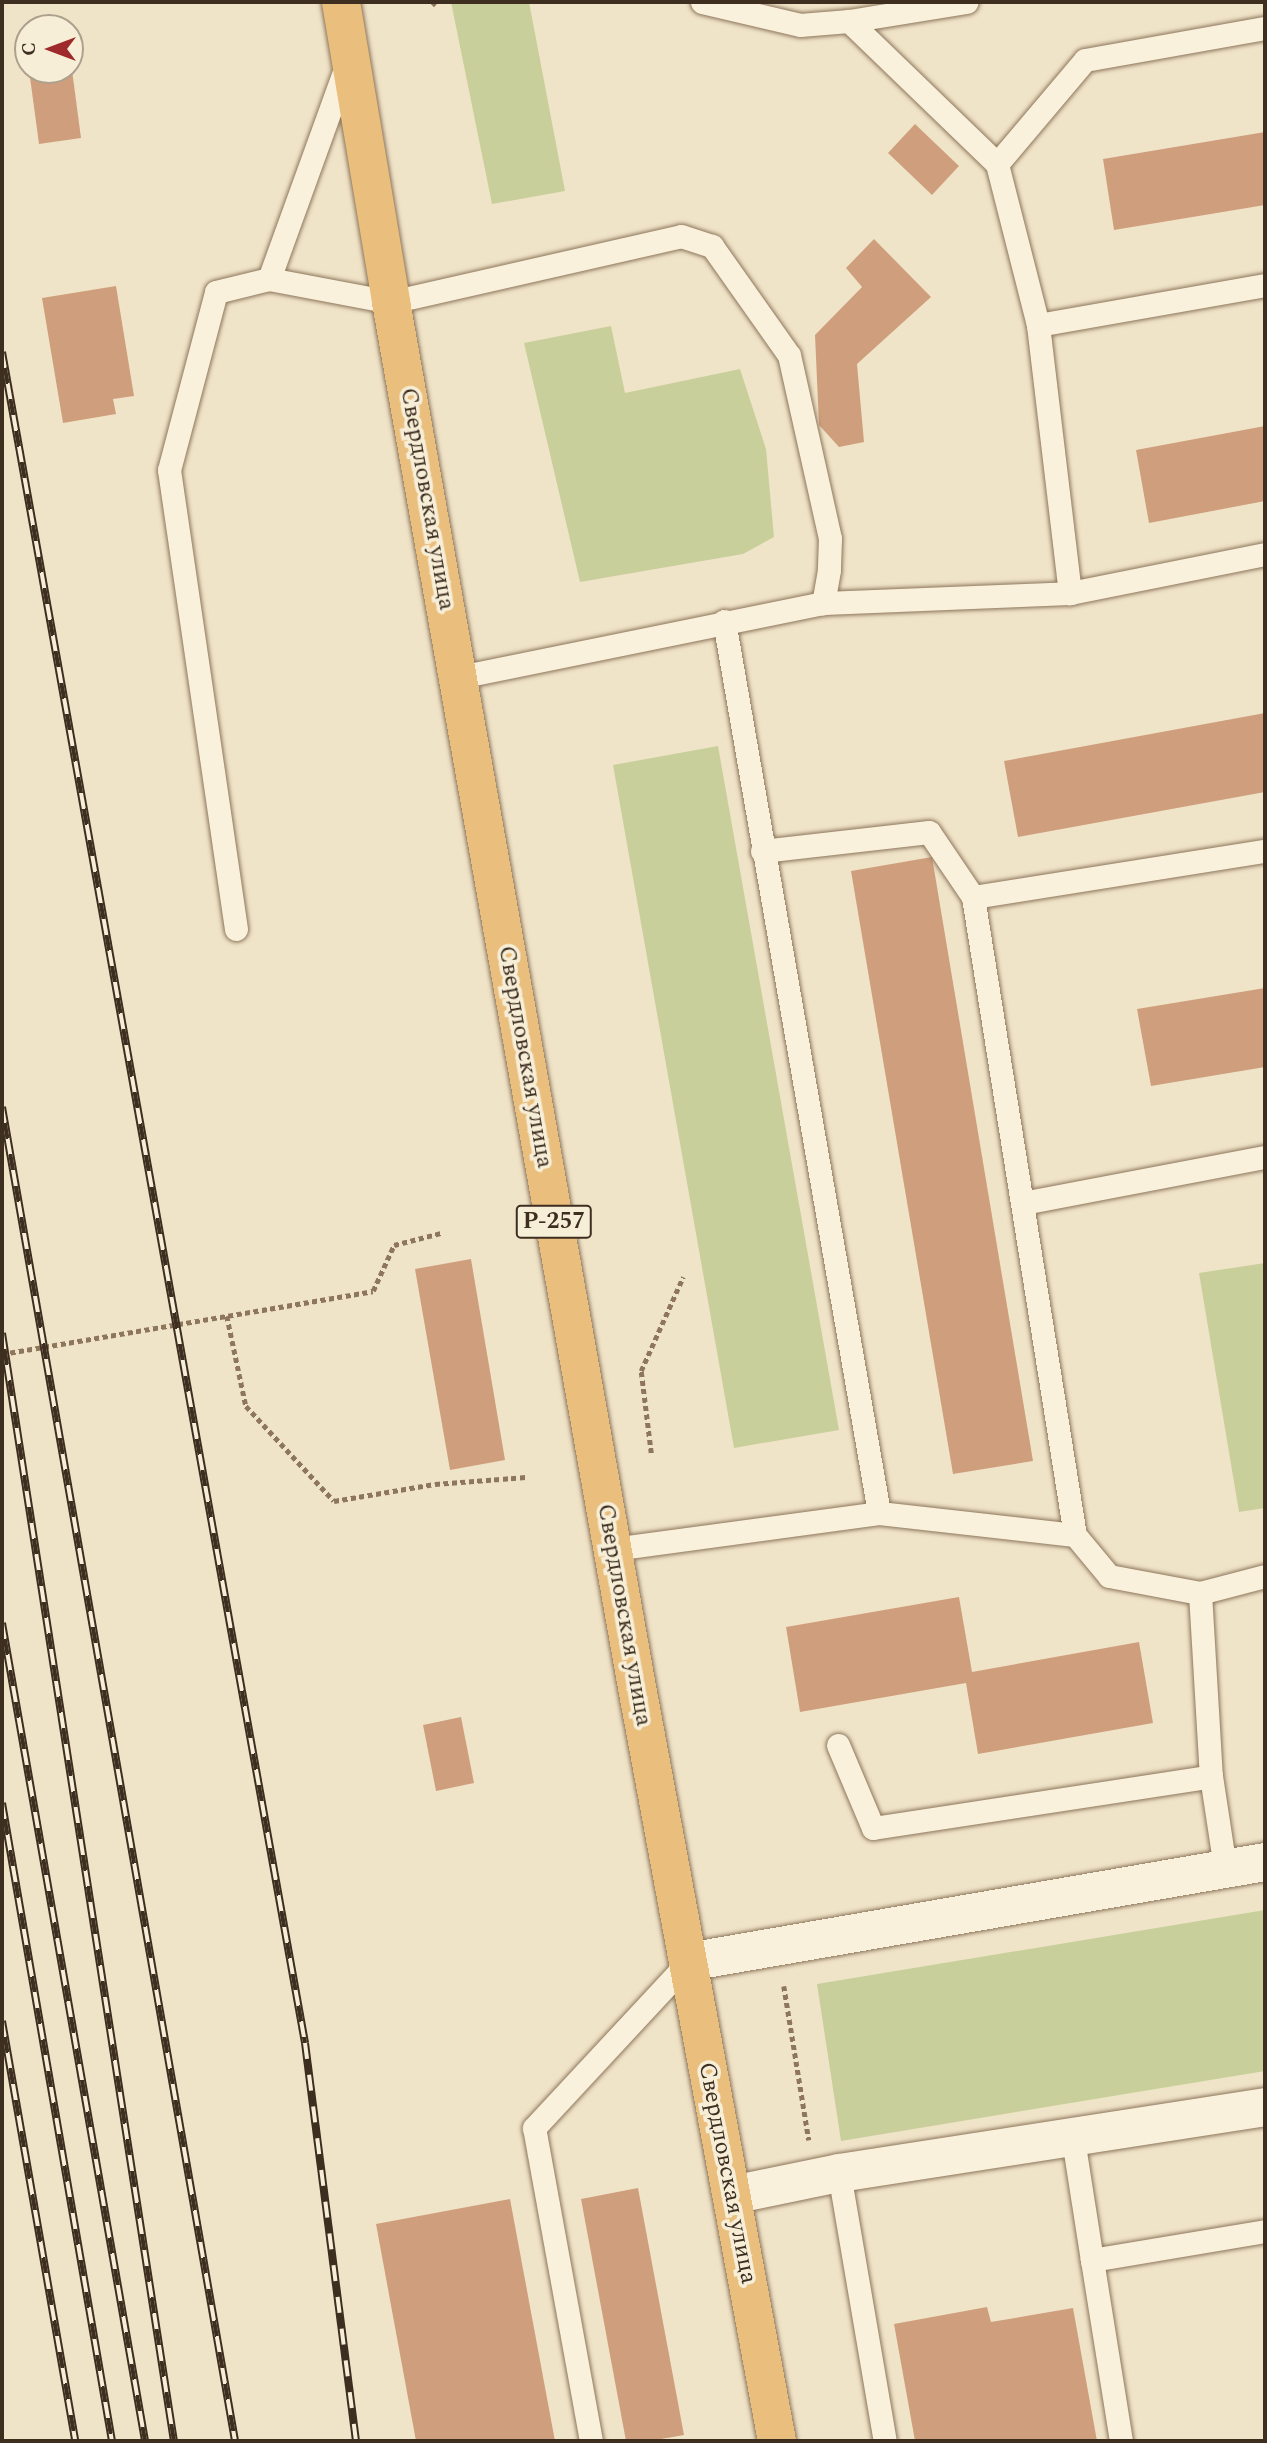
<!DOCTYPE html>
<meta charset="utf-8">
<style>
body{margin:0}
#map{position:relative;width:1267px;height:2443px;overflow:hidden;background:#f0e4c8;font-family:Spectral,serif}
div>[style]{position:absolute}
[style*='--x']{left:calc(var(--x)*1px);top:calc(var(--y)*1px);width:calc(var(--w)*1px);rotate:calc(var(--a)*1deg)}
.green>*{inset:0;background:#c9cf9b}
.building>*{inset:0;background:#cf9f7d}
.path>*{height:4.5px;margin-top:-2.25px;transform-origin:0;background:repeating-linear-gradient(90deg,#8d765c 0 5px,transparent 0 8.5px)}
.roads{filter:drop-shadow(0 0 2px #8d765c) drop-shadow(0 0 2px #8d765c)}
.service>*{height:23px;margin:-11.5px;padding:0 11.5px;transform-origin:11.5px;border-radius:11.5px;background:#faf1dc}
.minor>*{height:38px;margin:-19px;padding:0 19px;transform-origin:19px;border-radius:19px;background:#faf1dc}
.trunk>*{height:38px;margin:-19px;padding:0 19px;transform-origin:19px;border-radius:19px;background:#eabe7c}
.rail>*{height:8px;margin-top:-4px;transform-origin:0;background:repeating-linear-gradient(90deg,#f7eed8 0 16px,#3d2e20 0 32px);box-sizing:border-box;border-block:2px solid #3d2e20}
span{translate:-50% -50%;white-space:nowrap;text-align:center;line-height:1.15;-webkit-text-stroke:7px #f7eed8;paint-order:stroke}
.shield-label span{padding:2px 5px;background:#f7eed8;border:2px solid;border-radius:5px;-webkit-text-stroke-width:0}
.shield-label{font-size:23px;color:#3d2e20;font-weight:700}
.street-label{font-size:24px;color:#3d2e20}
.frame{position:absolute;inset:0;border:4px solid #3d2e20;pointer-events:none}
.north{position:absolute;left:14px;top:14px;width:70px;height:70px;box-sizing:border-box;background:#f7eed8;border:2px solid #ada18e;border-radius:50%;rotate:270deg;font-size:19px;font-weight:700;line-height:28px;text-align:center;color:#3d2e20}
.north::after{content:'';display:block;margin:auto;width:24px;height:32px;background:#9e2a2b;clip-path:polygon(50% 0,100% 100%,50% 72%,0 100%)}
</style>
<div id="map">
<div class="green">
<div style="clip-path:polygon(451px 2px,529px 2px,565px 191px,492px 204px)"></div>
<div style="clip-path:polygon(611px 326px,625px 393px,740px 369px,766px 449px,774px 537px,743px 554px,580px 582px,524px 343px)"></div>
<div style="clip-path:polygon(718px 746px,839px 1430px,734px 1448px,613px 765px)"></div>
<div style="clip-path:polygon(1265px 1263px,1265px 1508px,1239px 1512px,1199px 1273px)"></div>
<div style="clip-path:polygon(1265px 1910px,1265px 2071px,841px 2141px,817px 1984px)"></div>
</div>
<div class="building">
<div style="clip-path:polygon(29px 70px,72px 70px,81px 138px,39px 144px)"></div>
<div style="clip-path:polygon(915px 124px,959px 166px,932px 195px,888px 153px)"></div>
<div style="clip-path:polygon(1265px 132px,1265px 205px,1114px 230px,1103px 159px)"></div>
<div style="clip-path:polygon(874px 239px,931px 297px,857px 364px,864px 442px,839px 447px,819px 425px,815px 335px,862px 287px,846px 268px)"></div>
<div style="clip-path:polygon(116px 286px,134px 396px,113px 399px,116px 414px,63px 423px,42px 298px)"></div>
<div style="clip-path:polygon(1265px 426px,1265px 501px,1149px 523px,1136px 450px)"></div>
<div style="clip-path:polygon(1265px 713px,1265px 792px,1018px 837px,1004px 761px)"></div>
<div style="clip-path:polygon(932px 857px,1033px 1461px,953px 1474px,851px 871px)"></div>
<div style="clip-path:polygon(1265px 988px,1265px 1067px,1151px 1086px,1137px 1009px)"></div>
<div style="clip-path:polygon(471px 1259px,505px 1460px,450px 1470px,415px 1269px)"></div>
<div style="clip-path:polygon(959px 1597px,972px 1672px,1139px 1642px,1153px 1723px,978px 1754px,966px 1683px,800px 1712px,786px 1627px)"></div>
<div style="clip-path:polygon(461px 1717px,474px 1783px,436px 1791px,423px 1725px)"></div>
<div style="clip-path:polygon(638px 2188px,684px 2435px,650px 2441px,626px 2441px,581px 2199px)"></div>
<div style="clip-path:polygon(510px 2199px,555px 2441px,416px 2441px,376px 2224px)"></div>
<div style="clip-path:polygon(987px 2307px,991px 2322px,1073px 2308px,1097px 2441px,915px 2441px,894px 2324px)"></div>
</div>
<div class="path">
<div style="--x:432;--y:5;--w:4;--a:-45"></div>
<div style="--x:227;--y:1316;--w:92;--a:78.1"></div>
<div style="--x:246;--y:1406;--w:129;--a:47.2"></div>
<div style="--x:334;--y:1501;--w:102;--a:-9.6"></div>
<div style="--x:435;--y:1484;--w:91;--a:-4.4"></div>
<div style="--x:2;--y:1354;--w:376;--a:-9.6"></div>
<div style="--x:373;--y:1291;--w:51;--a:-65.5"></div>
<div style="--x:394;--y:1245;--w:49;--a:-14.3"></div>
<div style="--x:651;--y:1453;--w:83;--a:-97"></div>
<div style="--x:641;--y:1371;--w:103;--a:-65.9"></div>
<div style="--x:784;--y:1986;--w:156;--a:80.8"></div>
</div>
<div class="roads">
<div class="service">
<div style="--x:702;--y:2;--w:101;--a:13.2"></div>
<div style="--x:800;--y:25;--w:49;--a:-4.7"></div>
<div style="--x:849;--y:21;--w:119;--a:-9.2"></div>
<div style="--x:849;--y:21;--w:206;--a:44"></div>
<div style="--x:997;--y:164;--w:166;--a:75.7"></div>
<div style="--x:1038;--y:325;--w:270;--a:83.2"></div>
<div style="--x:997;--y:164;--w:136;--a:-49.8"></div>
<div style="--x:1085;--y:60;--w:183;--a:-10.1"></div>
<div style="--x:269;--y:279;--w:229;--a:-70.1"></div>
<div style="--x:1038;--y:325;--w:230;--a:-10"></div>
<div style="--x:823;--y:603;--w:247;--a:-2.3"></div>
<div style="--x:1070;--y:593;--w:199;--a:-11.3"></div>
<div style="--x:724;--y:621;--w:905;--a:80.14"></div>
<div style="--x:762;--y:851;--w:168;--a:-6.5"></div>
<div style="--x:929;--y:832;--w:78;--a:55.9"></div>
<div style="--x:973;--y:897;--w:646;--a:80.92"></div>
<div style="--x:973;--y:897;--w:296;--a:-9"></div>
<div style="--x:236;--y:929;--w:464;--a:-98.3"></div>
<div style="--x:169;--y:470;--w:184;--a:-75.2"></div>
<div style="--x:216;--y:292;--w:55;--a:-13.8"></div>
<div style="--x:269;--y:279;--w:124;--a:10.7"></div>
<div style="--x:391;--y:302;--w:297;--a:-12.8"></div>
<div style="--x:681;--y:236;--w:33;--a:18"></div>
<div style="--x:712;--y:246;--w:133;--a:54.8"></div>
<div style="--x:789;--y:355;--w:188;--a:77.4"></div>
<div style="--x:830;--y:538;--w:32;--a:92"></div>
<div style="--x:829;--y:570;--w:34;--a:100"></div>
<div style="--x:823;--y:603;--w:371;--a:168.5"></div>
<div style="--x:1023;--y:1203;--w:246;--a:-10.8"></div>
<div style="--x:613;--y:1549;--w:268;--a:-7.7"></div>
<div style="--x:879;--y:1513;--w:197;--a:6.4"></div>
<div style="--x:1075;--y:1535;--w:53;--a:50.3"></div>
<div style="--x:1109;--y:1576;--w:93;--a:10.6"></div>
<div style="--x:1200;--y:1593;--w:183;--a:86.6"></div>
<div style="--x:1211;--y:1776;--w:93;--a:81.3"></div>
<div style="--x:1200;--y:1593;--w:67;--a:-14.7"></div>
<div style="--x:838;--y:1745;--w:90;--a:67.1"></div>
<div style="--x:873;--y:1828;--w:342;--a:-8.7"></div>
<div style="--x:1073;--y:2139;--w:122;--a:81.1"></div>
<div style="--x:1092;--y:2260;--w:175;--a:-9.5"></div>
<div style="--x:839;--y:2173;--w:272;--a:80.3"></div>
<div style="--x:1092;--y:2260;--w:183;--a:80.9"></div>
<div style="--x:591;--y:2441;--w:318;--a:-100.3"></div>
<div style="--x:534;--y:2128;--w:226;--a:-47.1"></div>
</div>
<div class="minor">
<div style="--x:688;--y:1962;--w:586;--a:-9.83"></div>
<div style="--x:732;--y:2195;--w:109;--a:-11.6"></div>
<div style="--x:839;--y:2173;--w:431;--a:-8.8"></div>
</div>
<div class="trunk">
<div style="--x:341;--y:2;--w:304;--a:80.5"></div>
<div style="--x:391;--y:302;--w:1418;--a:79.93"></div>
<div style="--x:639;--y:1698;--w:756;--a:79.48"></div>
</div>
</div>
<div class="rail">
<div style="--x:2;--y:352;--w:1718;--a:79.84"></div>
<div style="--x:305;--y:2043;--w:401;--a:82.7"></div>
<div style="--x:2;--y:1107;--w:1354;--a:80.09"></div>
<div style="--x:2;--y:1333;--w:1121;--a:81.18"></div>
<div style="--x:2;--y:1623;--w:830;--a:80.08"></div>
<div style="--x:2;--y:1803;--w:647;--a:80.22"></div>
<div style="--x:2;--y:2021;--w:426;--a:80.1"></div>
</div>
<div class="shield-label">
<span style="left:554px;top:1222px">Р-257</span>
</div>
<div class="street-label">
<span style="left:427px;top:499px;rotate:80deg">Свердловская улица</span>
<span style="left:525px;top:1057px;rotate:80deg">Свердловская улица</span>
<span style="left:624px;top:1615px;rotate:80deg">Свердловская улица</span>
<span style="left:727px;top:2173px;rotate:79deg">Свердловская улица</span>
</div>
<div class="frame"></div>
<div class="north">С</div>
</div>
